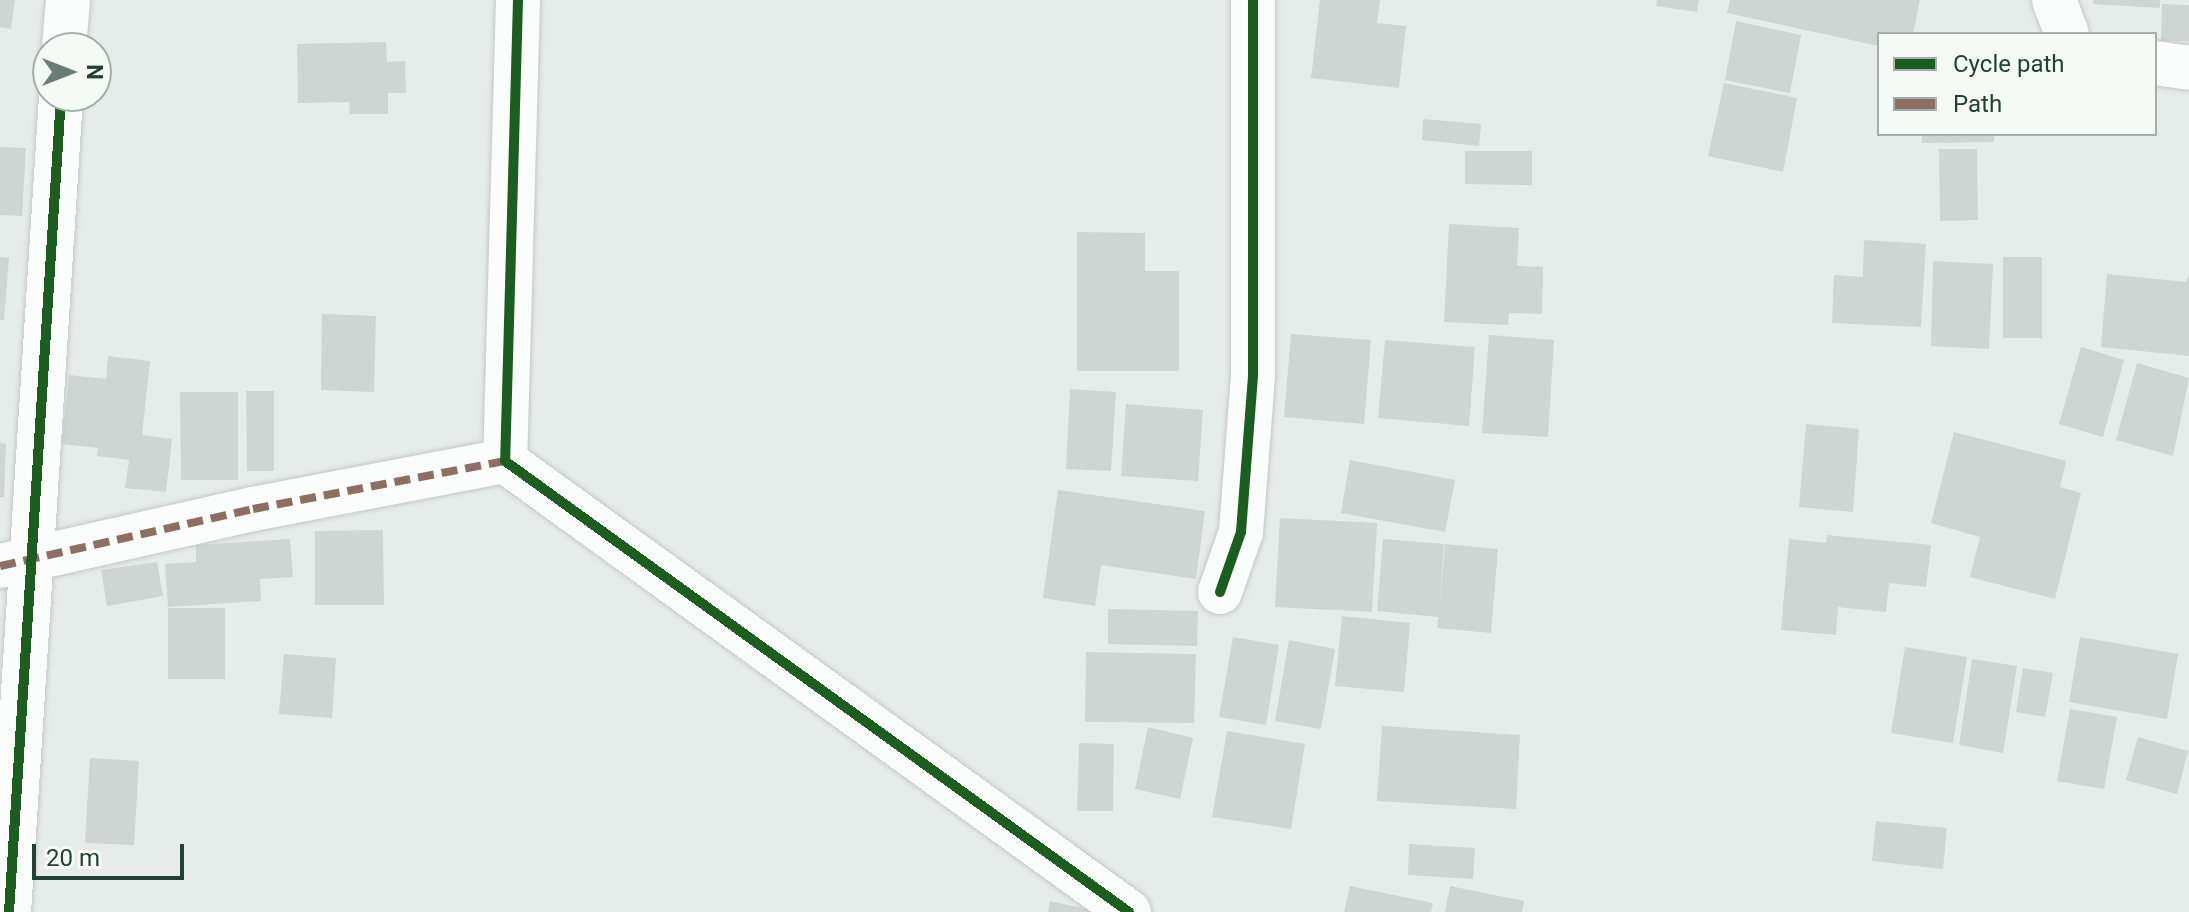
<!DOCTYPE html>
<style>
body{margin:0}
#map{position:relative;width:2189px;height:912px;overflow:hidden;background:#e6ece9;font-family:Roboto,sans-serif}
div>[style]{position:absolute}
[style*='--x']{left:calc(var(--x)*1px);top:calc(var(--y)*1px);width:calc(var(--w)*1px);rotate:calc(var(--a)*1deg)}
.building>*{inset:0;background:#ced5d2}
.roads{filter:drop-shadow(0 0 2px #c3c9c6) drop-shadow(0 0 2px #c3c9c6)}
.minor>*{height:44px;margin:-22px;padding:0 22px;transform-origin:22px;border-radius:22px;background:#fbfcfc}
.quiet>*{height:8px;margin-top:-4px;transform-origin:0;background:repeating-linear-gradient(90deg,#8d6e63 0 16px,transparent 0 24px)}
.cycleway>*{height:10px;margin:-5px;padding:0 5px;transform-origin:5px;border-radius:5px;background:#1b5e20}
span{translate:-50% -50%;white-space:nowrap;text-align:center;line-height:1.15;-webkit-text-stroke:6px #f5faf7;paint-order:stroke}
.legend{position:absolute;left:1877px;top:32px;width:280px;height:104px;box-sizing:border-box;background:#f5faf7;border:2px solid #a1b0aa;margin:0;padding:10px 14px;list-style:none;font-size:24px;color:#224136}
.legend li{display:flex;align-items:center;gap:16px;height:40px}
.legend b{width:40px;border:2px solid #a1b0aa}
.north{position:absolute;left:32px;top:32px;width:80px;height:80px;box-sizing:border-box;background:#f5faf7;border:2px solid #a1b0aa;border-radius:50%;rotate:90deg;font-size:22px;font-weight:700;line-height:32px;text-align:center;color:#224136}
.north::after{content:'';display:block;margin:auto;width:28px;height:36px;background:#677d75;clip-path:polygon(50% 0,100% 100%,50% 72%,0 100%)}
.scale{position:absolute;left:32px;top:844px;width:152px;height:36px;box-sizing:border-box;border:4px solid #224136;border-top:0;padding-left:10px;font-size:24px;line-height:28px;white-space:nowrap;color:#224136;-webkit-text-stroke:6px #f5faf7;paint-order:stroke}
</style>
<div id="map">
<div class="building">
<div style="clip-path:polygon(0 0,15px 0,11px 29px,0 27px)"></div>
<div style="clip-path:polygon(1320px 0,1380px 0,1377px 23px,1406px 26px,1399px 88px,1311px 78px)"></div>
<div style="clip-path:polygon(1657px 0,1699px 0,1697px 12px,1656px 6px)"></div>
<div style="clip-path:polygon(1730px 0,1920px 0,1913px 34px,1879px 34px,1879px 46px,1727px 13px)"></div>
<div style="clip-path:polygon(2093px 0,2160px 0,2160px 8px,2093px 4px)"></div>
<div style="clip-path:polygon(2162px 4px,2189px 5px,2189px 41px,2161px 41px)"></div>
<div style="clip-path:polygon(1736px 21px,1801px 35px,1790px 93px,1725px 80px)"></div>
<div style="clip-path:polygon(386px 42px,387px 62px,405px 61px,406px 93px,388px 93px,388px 114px,350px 114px,349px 102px,298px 103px,297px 44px)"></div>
<div style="clip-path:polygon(1724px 83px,1797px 98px,1783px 172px,1708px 156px)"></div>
<div style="clip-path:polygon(1423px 119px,1481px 124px,1479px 146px,1422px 140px)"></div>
<div style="clip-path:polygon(1922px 134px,1994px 134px,1994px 142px,1922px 143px)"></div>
<div style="clip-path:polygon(0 147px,26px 148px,22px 216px,0 215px)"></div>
<div style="clip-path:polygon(1939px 149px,1977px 149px,1978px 220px,1940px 221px)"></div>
<div style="clip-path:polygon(1465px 151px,1532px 151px,1532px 185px,1465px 184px)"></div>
<div style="clip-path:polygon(1449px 224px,1519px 228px,1517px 266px,1543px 267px,1542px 314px,1509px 313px,1508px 325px,1444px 322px)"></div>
<div style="clip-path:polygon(1077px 232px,1145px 233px,1145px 271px,1179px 271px,1179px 371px,1077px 371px)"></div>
<div style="clip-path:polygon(1864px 240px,1926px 244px,1921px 327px,1832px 323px,1834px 275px,1863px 277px)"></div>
<div style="clip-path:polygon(0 257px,9px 258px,4px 320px,0 320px)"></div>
<div style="clip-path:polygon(2003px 257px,2042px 257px,2042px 338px,2003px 338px)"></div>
<div style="clip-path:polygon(1933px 261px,1993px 264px,1989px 349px,1931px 346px)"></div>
<div style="clip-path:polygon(2107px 274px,2186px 282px,2189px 275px,2189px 356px,2101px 347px)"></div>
<div style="clip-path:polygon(322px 314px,376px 316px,374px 392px,321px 390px)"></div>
<div style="clip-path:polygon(1291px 334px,1371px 340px,1364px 424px,1284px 417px)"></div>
<div style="clip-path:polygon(1489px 335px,1554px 340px,1548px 437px,1482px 433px)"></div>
<div style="clip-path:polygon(1385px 340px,1475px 347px,1469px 426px,1378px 418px)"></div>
<div style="clip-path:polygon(2081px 347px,2124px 360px,2103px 437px,2059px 424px)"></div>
<div style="clip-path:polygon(108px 356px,150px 361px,142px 435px,172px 439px,166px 492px,125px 488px,129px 460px,97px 456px,98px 448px,62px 444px,69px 375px,106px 379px)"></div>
<div style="clip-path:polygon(2137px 363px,2189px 378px,2173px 456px,2116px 440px)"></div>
<div style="clip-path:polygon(1070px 389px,1116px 392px,1111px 471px,1066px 469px)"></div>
<div style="clip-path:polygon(246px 391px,274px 391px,274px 471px,247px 471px)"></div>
<div style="clip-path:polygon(180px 392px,238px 392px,238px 480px,181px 480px)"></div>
<div style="clip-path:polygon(1126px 404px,1203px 410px,1198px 481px,1121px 476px)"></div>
<div style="clip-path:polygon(1806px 424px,1859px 429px,1853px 512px,1799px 507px)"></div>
<div style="clip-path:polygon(1954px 432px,2066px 461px,2060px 487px,2081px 493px,2055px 599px,1970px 577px,1980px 537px,1931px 523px)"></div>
<div style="clip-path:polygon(0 443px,6px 444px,4px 497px,0 497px)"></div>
<div style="clip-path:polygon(1350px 460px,1455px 480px,1445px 532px,1341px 513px)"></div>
<div style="clip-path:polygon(1058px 490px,1205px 511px,1196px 579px,1101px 565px,1095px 606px,1043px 598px)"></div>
<div style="clip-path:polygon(1280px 518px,1377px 523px,1372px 612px,1275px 607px)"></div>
<div style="clip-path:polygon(383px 530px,384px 605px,315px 605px,315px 531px)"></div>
<div style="clip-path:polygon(1827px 535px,1931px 545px,1926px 587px,1889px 583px,1886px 612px,1838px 607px,1836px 635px,1781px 630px,1789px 539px,1826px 543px)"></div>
<div style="clip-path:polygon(290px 539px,293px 577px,260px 579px,261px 601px,168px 607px,165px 564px,196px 562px,196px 545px)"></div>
<div style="clip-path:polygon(1383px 539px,1444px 544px,1439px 611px,1445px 544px,1498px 549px,1491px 633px,1437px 628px,1438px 617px,1377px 611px)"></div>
<div style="clip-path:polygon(157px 562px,163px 596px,107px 606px,101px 570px)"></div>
<div style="clip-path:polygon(168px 608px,225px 608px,225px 679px,168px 679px)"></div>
<div style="clip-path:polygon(1108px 609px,1198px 611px,1197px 646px,1108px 644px)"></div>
<div style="clip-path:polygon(1342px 616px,1410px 623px,1404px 692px,1335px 686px)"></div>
<div style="clip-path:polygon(1233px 637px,1279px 645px,1266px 725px,1219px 717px)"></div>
<div style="clip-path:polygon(2080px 637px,2178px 654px,2167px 719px,2069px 702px)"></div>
<div style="clip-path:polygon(1289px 640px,1335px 649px,1321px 729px,1275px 721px)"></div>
<div style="clip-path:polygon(1905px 647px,1967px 657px,1953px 743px,1891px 733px)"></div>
<div style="clip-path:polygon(1086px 652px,1196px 654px,1194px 723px,1085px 722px)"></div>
<div style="clip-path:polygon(284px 654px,336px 658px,332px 718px,279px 714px)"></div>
<div style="clip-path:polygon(1972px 659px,2017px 666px,2003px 753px,1959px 745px)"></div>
<div style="clip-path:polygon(2023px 668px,2053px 673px,2045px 717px,2016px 712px)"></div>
<div style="clip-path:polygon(2070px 709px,2117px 717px,2104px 789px,2057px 781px)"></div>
<div style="clip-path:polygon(1382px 726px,1520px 735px,1516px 809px,1377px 801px)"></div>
<div style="clip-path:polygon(1148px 727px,1193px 738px,1180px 799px,1135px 789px)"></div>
<div style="clip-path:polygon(1227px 731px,1305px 744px,1291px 829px,1212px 817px)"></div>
<div style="clip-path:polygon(2138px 737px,2188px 751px,2177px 794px,2126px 780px)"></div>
<div style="clip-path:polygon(1079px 743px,1114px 744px,1113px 811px,1077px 811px)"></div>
<div style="clip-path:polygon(90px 758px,139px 761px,134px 845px,85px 843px)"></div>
<div style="clip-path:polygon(1876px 821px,1947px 828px,1943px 869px,1872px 861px)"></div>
<div style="clip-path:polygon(1409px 844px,1475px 848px,1473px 879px,1408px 875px)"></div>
<div style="clip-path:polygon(1350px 886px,1433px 903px,1431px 912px,1344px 912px)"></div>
<div style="clip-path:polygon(1450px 886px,1524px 901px,1522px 912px,1445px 912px)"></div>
<div style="clip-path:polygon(1050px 901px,1096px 911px,1096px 912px,1048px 912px)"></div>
</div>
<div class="roads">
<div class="minor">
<div style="--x:518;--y:0;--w:461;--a:91.6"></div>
<div style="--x:505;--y:461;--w:770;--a:35.86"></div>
<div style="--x:2054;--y:0;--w:36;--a:69"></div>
<div style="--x:64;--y:48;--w:48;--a:-85.2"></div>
<div style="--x:2155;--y:63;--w:34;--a:8"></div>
<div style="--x:0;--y:566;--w:259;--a:-12.7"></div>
<div style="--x:253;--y:509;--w:257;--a:-10.8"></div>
<div style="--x:1220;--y:592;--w:64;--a:-70.7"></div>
<div style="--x:1241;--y:532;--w:157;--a:-85.6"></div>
<div style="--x:1253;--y:375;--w:375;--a:-90"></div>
<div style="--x:9;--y:912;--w:818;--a:-86.35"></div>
</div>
</div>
<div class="quiet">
<div style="--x:0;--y:566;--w:259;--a:-12.7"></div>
<div style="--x:253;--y:509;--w:257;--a:-10.8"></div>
</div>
<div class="cycleway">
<div style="--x:518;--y:0;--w:461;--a:91.6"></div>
<div style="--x:505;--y:461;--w:770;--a:35.86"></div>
<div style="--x:1220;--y:592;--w:64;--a:-70.7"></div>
<div style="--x:1241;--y:532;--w:157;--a:-85.6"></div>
<div style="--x:1253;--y:375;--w:375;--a:-90"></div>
<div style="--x:9;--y:912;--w:818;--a:-86.35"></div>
</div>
<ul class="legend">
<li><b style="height:10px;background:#1b5e20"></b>Cycle path</li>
<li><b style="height:10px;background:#8d6e63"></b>Path</li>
</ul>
<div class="north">N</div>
<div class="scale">20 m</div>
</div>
